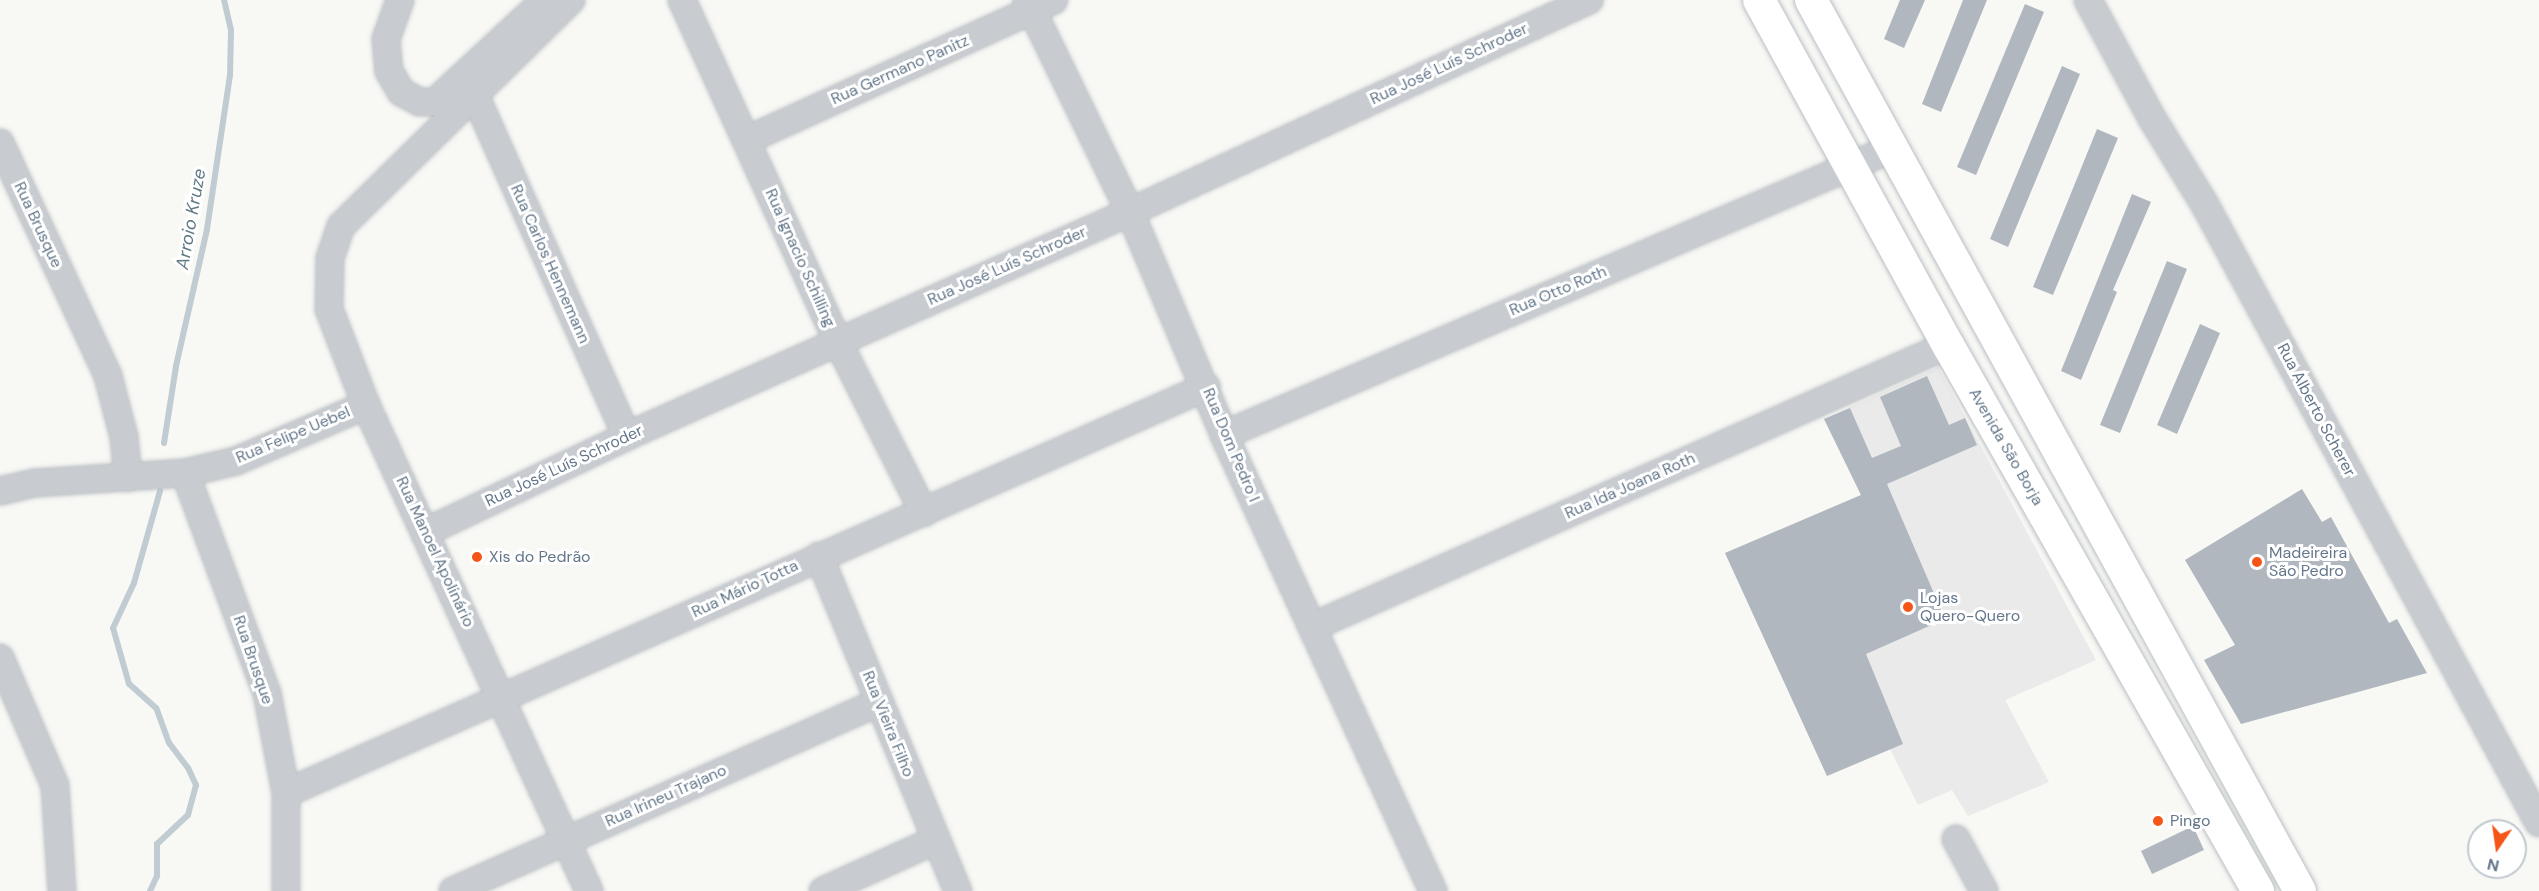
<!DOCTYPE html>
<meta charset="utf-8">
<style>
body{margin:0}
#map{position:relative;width:2539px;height:891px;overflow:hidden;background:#f8f9f5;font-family:"DM Sans",sans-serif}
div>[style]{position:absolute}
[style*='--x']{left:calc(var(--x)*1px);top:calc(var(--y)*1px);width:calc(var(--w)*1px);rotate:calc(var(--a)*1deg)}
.built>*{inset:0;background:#e9eae9}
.stream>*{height:6px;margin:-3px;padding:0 3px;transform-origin:3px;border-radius:3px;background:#c1ccd2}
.building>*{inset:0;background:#b0b7bf}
.roads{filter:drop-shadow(0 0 2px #bbbfc3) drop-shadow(0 0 2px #bbbfc3)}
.minor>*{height:26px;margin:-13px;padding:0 13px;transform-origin:13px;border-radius:13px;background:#c8ccd0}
.major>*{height:32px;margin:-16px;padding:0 16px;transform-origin:16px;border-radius:16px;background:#fff}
.dots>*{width:16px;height:16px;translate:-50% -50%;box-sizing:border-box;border:3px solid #fff;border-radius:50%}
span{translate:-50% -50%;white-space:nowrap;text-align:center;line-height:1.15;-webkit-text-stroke:6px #fff;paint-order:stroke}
.street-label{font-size:16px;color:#64778a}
.poi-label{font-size:16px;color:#64778a}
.left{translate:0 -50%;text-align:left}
.water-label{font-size:18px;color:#607a85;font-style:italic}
.north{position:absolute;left:2467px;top:819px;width:60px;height:60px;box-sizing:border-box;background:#fff;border:2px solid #c1c9d0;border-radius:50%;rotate:193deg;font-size:16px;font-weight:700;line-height:24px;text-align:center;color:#64778a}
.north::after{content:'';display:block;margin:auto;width:21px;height:27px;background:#f65518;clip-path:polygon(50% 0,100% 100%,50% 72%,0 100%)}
</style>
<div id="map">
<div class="built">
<div style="clip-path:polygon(1938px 367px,2096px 660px,2005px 700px,2049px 782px,1968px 816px,1952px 790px,1918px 805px,1890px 749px,1827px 776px,1725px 553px,1861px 495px,1824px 419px)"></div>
</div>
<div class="stream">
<div style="--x:164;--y:443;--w:78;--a:-81.1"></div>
<div style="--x:176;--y:366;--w:140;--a:-77.2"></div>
<div style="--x:207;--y:229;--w:156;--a:-81.5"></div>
<div style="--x:230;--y:75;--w:45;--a:-88.7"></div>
<div style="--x:231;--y:30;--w:31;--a:-103"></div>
<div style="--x:150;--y:891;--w:17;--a:-65"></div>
<div style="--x:157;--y:876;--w:32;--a:-90"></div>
<div style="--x:157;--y:844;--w:42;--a:-43.1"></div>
<div style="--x:188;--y:815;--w:31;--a:-75"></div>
<div style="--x:196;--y:785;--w:19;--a:-115"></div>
<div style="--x:188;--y:768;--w:31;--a:-127"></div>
<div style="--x:169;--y:743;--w:37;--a:-110"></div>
<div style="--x:156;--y:708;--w:36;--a:-138"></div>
<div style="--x:129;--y:684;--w:58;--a:-105.9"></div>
<div style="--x:113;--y:628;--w:50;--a:-65"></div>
<div style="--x:134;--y:583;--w:96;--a:-74.2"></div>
</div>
<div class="building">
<div style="clip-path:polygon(1900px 0,1925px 0,1904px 48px,1884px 39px)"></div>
<div style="clip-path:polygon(1963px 0,1987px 0,1941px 112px,1922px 104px)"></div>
<div style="clip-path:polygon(2025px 4px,2044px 12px,1976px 175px,1957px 167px)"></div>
<div style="clip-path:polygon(2062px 66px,2080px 74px,2008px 247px,1990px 239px)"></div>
<div style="clip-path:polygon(2097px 129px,2118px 138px,2053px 295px,2033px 287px)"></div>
<div style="clip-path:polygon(2132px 194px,2151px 202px,2113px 290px,2117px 292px,2081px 380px,2061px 371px)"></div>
<div style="clip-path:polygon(2167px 261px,2187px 269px,2120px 433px,2100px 425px)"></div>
<div style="clip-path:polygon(2200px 324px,2220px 333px,2177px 434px,2157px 425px)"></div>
<div style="clip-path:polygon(1927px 376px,1949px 425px,1965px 418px,1977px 445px,1887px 484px,1945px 619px,1866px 654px,1903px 744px,1827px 776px,1725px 553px,1861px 495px,1824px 419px,1850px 408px,1872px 458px,1901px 446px,1880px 397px)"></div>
<div style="clip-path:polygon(2302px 489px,2322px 522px,2331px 517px,2389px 623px,2397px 619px,2427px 673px,2241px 724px,2204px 660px,2235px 645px,2185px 560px)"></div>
<div style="clip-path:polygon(2193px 826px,2204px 850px,2152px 874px,2141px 851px)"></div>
</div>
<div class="roads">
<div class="minor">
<div style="--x:400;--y:0;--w:41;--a:109.7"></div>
<div style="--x:386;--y:39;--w:32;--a:85"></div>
<div style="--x:389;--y:71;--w:24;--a:60"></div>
<div style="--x:401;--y:92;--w:21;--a:28"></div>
<div style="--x:420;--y:102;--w:15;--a:0"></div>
<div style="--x:435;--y:102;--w:150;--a:-42.8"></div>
<div style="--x:571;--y:0;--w:322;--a:135.5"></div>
<div style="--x:341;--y:226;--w:34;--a:109"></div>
<div style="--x:330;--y:258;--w:51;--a:91.1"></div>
<div style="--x:329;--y:309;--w:103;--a:68.9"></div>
<div style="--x:366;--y:405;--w:535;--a:65.35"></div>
<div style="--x:682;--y:0;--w:376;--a:65.5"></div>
<div style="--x:838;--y:342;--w:191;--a:63.3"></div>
<div style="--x:1027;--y:0;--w:236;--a:64.1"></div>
<div style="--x:1130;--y:212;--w:242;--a:67.1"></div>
<div style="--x:1224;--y:435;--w:502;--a:65.38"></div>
<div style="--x:2088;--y:0;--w:136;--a:61.6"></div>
<div style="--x:2153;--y:120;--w:100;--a:58.5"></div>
<div style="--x:2205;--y:205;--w:702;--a:61.61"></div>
<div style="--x:474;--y:93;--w:376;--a:66"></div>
<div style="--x:747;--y:140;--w:337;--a:-24.5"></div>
<div style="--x:0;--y:143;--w:257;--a:65.1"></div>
<div style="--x:108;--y:376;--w:63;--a:75.3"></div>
<div style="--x:124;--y:437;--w:41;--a:84.4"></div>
<div style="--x:1224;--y:435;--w:728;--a:-23.22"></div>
<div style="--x:185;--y:473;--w:235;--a:69.6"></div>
<div style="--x:267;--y:693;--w:102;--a:79.2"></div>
<div style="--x:286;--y:793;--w:98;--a:90"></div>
<div style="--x:0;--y:491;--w:36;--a:-13"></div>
<div style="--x:35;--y:483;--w:150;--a:-3.8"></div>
<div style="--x:185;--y:473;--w:52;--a:-13.2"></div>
<div style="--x:236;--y:461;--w:142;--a:-23.3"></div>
<div style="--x:426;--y:532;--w:223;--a:-25.5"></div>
<div style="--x:627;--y:436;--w:551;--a:-24"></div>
<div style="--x:1130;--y:212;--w:506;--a:-24.79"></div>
<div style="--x:819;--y:556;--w:363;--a:67.5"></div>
<div style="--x:1312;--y:627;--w:696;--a:-23.91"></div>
<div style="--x:0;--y:658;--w:139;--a:66.7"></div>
<div style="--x:55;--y:786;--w:105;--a:86.2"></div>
<div style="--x:286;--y:793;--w:1006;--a:-23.81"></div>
<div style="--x:1956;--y:839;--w:59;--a:61.7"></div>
<div style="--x:453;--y:891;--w:466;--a:-23.9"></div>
<div style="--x:823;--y:891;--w:124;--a:-24.3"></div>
</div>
<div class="major">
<div style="--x:1759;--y:0;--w:393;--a:61.3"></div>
<div style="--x:1948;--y:345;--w:628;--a:60.41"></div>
<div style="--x:1811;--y:0;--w:1016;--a:61.24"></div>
</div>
</div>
<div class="dots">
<div style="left:477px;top:557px;background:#f65518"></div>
<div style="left:2257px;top:562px;background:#f65518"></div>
<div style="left:1908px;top:607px;background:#f65518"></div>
<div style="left:2158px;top:821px;background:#f65518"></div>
</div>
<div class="street-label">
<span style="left:1449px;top:64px;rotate:-25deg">Rua José Luís Schroder</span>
<span style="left:900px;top:70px;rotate:-24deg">Rua Germano Panitz</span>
<span style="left:38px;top:225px;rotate:65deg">Rua Brusque</span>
<span style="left:800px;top:258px;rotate:66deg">Rua Ignacio Schilling</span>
<span style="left:550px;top:264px;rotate:66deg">Rua Carlos Hennemann</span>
<span style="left:1007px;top:266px;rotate:-24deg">Rua José Luís Schroder</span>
<span style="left:1558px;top:291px;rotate:-23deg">Rua Otto Roth</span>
<span style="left:2316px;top:410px;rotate:62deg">Rua Alberto Scherer</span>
<span style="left:293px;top:435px;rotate:-23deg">Rua Felipe Uebel</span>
<span style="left:1231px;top:445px;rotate:67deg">Rua Dom Pedro I</span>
<span style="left:2006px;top:447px;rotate:60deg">Avenida São Borja</span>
<span style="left:564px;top:466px;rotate:-25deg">Rua José Luís Schroder</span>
<span style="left:1630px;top:486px;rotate:-24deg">Rua Ida Joana Roth</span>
<span style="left:435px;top:552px;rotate:65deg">Rua Manoel Apolinário</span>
<span style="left:745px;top:589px;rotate:-25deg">Rua Mário Totta</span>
<span style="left:253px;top:660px;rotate:71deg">Rua Brusque</span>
<span style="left:888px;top:724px;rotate:68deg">Rua Vieira Filho</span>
<span style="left:666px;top:796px;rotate:-24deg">Rua Irineu Trajano</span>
</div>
<div class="poi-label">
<span class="left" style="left:2269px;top:562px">Madeireira<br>São Pedro</span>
<span class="left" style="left:489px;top:557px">Xis do Pedrão</span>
<span class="left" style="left:1920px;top:607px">Lojas<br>Quero-Quero</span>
<span class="left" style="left:2170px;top:821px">Pingo</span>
</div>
<div class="water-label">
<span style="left:191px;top:219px;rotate:-80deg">Arroio Kruze</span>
</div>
<div class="north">N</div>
</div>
